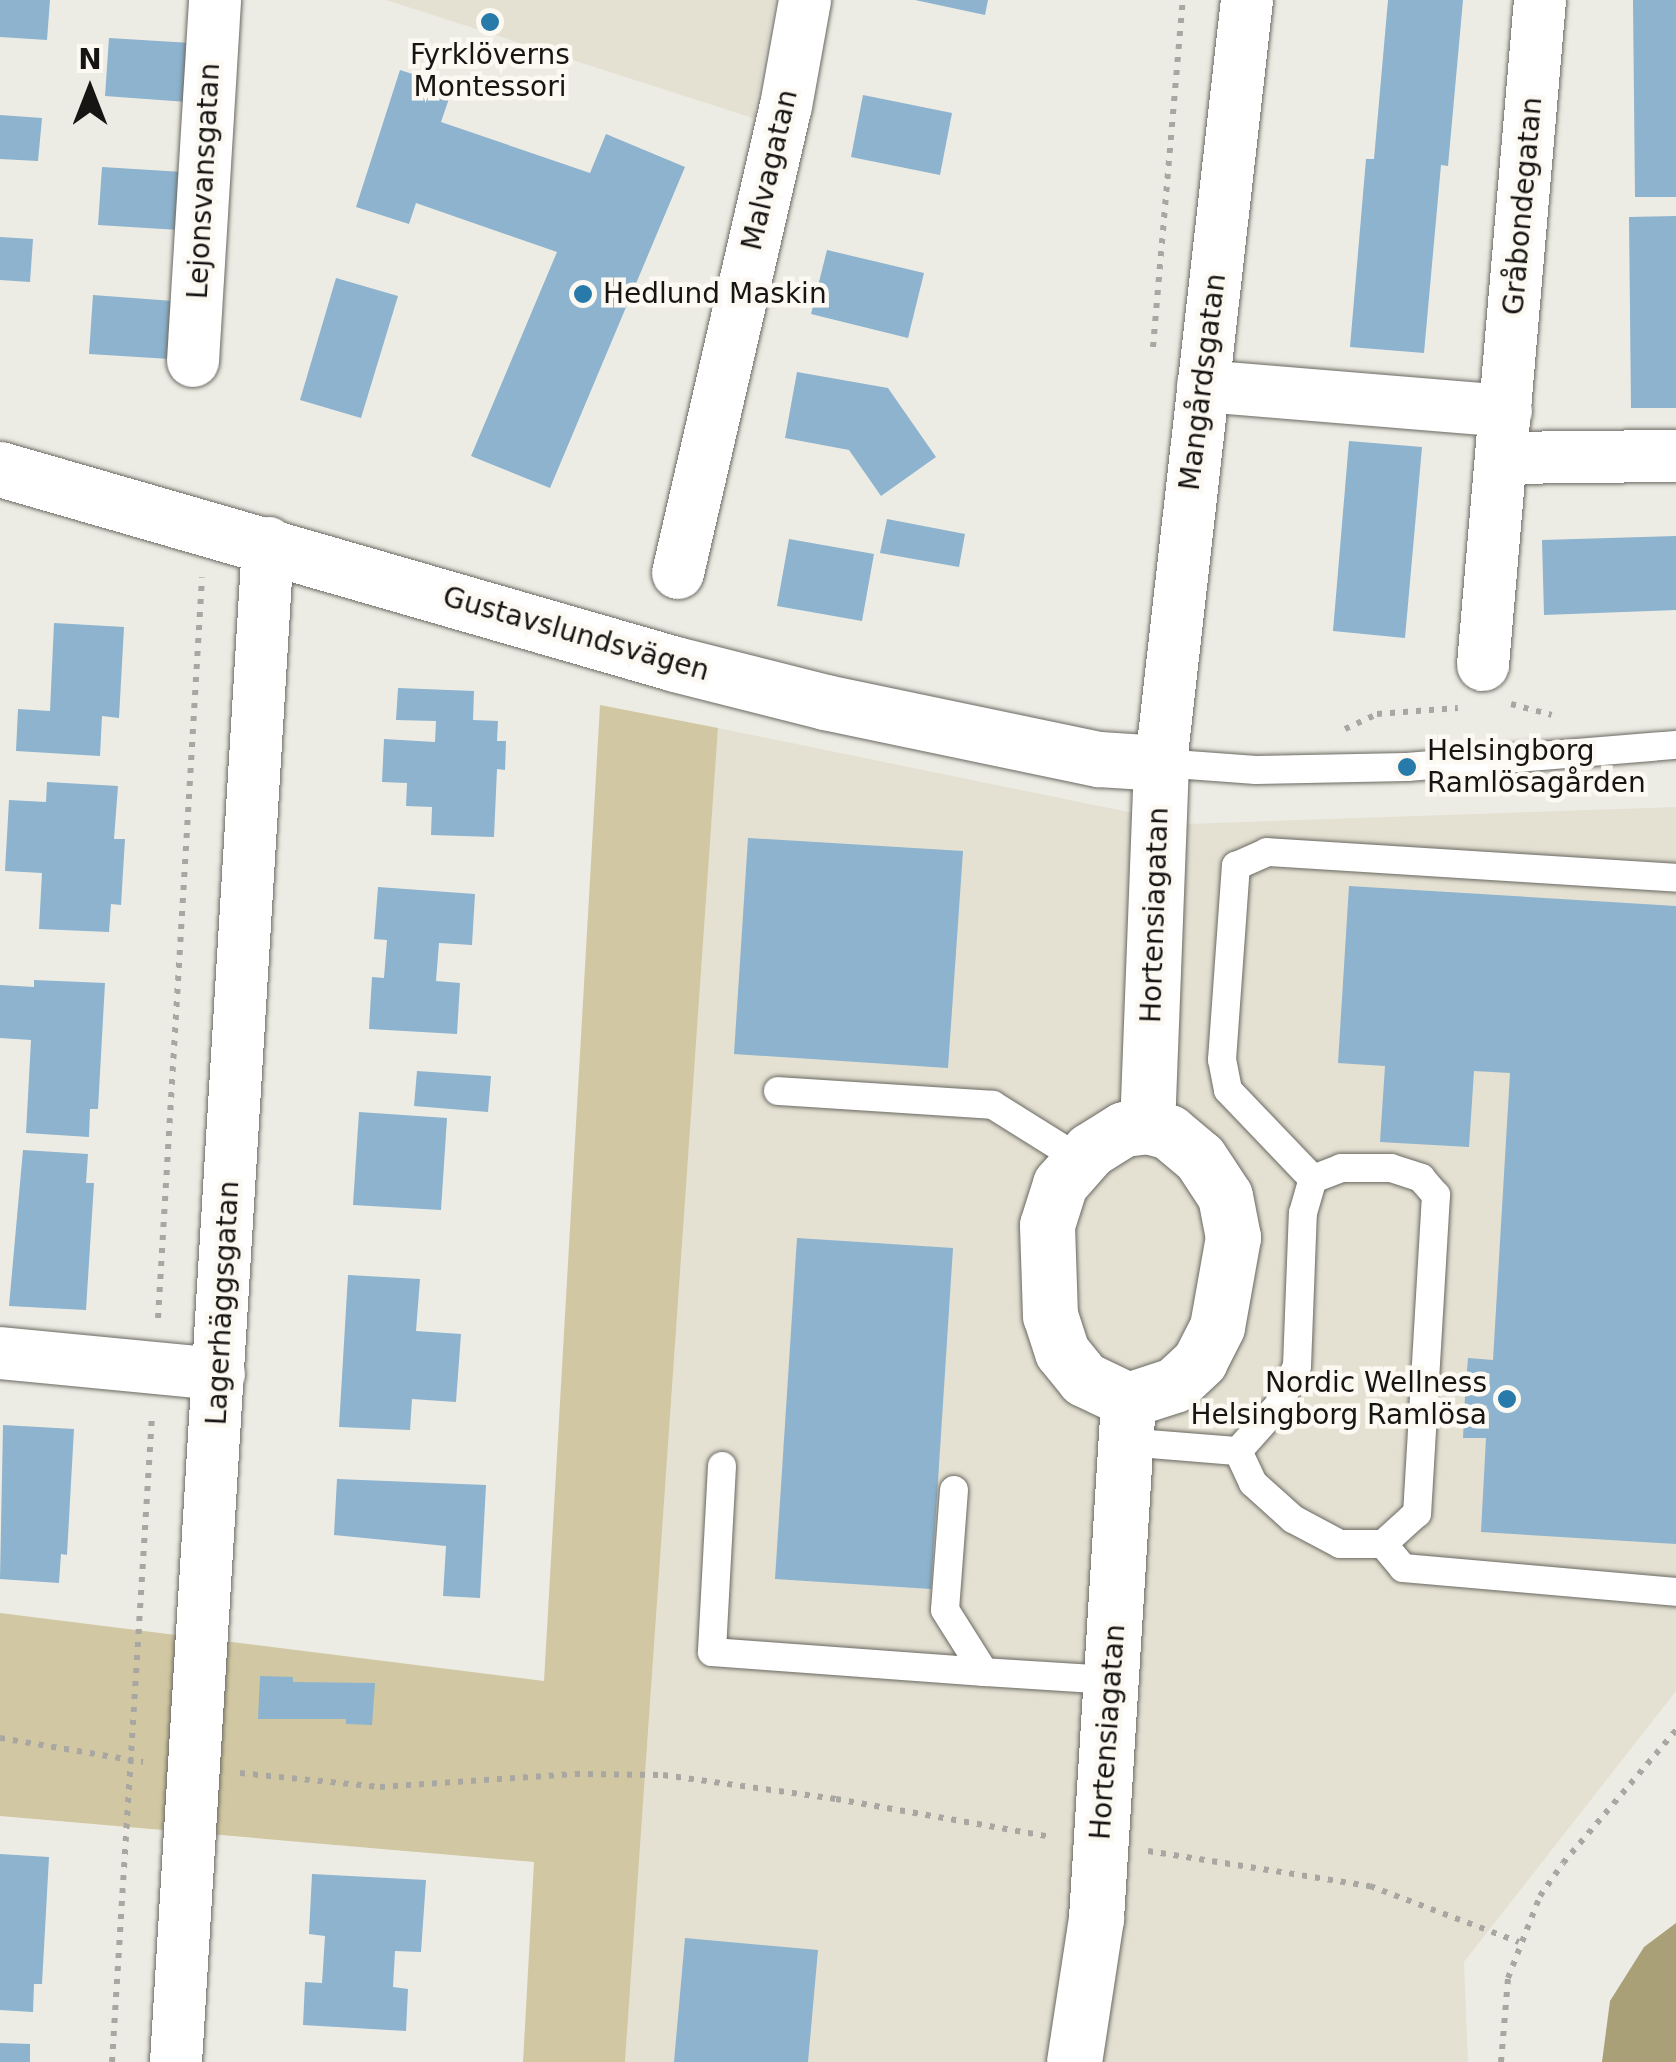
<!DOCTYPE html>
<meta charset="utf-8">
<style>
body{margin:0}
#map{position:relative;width:1676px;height:2062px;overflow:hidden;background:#edece4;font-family:"DejaVu Sans",sans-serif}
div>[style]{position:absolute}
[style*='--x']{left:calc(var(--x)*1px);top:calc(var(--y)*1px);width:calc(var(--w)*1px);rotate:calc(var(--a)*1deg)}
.built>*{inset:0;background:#e4e0d2}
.green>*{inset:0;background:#d1c8a3}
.water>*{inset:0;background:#a9a078}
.building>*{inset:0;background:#8db3ce}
.path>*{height:6px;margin-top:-3px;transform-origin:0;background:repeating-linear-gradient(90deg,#a8a7a1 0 5px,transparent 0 13px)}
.roads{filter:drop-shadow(0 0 2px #6a6962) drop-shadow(0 0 2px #6a6962)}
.lane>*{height:28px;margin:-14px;padding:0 14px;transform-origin:14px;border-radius:14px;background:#fff}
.street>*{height:52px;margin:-26px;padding:0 26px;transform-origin:26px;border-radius:26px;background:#fff}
.secondary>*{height:55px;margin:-27.5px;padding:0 27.5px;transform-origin:27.5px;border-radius:27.5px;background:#fff}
.dots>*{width:28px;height:28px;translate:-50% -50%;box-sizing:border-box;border:5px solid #fbf9f2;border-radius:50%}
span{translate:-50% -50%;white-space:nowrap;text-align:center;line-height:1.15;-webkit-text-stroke:9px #fbf9f2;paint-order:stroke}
.poi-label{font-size:28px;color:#161513}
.left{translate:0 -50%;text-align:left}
.right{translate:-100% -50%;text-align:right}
.street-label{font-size:28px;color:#161513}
.north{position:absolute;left:40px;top:40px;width:100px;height:100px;-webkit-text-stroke:8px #fbf9f2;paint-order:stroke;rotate:0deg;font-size:28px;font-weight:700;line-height:40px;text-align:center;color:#161513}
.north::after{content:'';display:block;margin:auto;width:35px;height:45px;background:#161513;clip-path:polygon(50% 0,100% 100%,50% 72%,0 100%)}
</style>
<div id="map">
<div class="built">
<div style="clip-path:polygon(386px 0,775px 0,753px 118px)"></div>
<div style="clip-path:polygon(718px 728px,1187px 824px,1676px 807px,1676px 1691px,1464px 1962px,1468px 2062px,625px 2062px)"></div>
</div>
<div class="green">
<div style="clip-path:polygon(600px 705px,718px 728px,625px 2062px,523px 2062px,534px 1862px,0 1816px,0 1613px,544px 1681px)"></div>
</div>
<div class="water">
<div style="clip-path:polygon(1676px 1923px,1676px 2062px,1602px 2062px,1610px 2001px,1644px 1947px)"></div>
</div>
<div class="building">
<div style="clip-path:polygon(0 0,50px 0,47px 40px,0 37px)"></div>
<div style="clip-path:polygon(915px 0,988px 0,985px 15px)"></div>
<div style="clip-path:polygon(1388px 0,1463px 0,1448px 166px,1441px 165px,1424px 353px,1350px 347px,1366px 159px,1374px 159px)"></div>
<div style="clip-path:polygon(1633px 0,1676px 0,1676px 197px,1635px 197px)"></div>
<div style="clip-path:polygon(109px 38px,191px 43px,187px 102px,105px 96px)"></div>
<div style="clip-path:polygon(400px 70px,453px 87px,441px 122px,590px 173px,606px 134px,685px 167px,550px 488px,471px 456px,557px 252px,416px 203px,409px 224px,356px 207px)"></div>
<div style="clip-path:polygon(863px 95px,952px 113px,940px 175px,851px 157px)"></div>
<div style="clip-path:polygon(0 115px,42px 118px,38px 161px,0 159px)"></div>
<div style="clip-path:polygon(102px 167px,183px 172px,179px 230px,98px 225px)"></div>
<div style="clip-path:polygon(1676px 216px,1676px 408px,1631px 408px,1629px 217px)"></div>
<div style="clip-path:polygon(0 237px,33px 239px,30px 282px,0 280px)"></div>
<div style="clip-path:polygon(827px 250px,924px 273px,908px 338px,811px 314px)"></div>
<div style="clip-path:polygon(336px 278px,398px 296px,361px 418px,300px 400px)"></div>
<div style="clip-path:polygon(93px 295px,173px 301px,170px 359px,89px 354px)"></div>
<div style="clip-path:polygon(797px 372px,888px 388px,936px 457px,881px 496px,849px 450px,785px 438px)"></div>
<div style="clip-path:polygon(1349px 441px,1422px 447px,1405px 638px,1333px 631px)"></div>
<div style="clip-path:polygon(887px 519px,965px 534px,959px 567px,880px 553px)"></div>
<div style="clip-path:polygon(1676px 536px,1676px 610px,1544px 615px,1542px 540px)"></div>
<div style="clip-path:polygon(789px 539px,874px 554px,862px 621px,777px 606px)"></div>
<div style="clip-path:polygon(54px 623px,124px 627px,119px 718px,102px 716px,100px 756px,16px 751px,18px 709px,50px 711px)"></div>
<div style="clip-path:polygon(398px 688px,474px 691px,473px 720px,498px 721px,497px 741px,506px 741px,505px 770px,497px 769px,494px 837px,431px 835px,432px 807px,406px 806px,407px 783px,382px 782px,384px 739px,435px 742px,436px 721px,396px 720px)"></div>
<div style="clip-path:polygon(47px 782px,118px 786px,114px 839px,125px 839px,121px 905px,111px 904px,109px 932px,39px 929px,42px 873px,5px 871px,9px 800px,46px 802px)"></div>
<div style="clip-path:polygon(748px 838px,963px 851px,948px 1068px,734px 1054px)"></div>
<div style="clip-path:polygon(1349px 886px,1676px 906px,1676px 1544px,1481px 1532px,1486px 1438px,1463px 1438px,1465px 1396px,1468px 1358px,1493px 1360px,1510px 1073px,1474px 1071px,1469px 1147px,1380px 1142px,1385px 1066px,1338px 1063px)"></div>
<div style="clip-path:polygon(378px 887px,475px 894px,472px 945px,439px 943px,436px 981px,460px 983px,457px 1034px,369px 1029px,372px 977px,384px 978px,387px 940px,374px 939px)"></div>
<div style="clip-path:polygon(34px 980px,105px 983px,98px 1109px,90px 1109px,89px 1137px,26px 1133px,31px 1040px,0 1038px,0 985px,34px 987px)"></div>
<div style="clip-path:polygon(417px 1071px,491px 1076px,488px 1112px,414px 1106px)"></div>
<div style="clip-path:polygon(359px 1112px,447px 1118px,441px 1210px,353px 1205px)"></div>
<div style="clip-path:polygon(23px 1150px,88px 1154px,86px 1183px,94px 1183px,86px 1310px,9px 1306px)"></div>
<div style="clip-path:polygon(797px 1238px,953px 1248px,931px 1589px,775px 1579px)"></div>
<div style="clip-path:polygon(348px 1275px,420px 1279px,416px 1331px,461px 1334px,456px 1402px,412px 1399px,410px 1430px,339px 1427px)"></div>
<div style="clip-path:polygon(3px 1425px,74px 1429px,67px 1555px,61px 1554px,59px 1583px,0 1579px)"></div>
<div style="clip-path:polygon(337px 1479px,486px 1485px,480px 1598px,443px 1596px,446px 1546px,334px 1535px)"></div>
<div style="clip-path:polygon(260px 1676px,293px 1677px,293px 1682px,375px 1683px,372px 1725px,346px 1724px,346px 1719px,258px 1719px)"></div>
<div style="clip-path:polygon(0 1854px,49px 1857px,42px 1984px,34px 1984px,33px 2012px,0 2010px)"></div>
<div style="clip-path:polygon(312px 1874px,426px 1880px,421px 1952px,395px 1951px,393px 1987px,408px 1989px,406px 2031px,303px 2025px,305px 1982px,322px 1983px,325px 1936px,309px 1934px)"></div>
<div style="clip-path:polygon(685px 1938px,818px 1950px,808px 2062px,674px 2062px)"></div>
<div style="clip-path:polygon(0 2043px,30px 2044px,30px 2062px,0 2062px)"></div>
</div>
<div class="path">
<div style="--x:1153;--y:347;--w:348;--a:-85.1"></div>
<div style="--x:1511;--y:704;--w:42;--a:15"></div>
<div style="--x:1345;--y:729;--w:35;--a:-25"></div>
<div style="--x:1377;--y:714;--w:81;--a:-4.2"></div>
<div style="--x:158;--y:1318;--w:742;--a:-86.6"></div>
<div style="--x:0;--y:1738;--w:145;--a:9.5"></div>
<div style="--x:240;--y:1773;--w:141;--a:5.7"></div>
<div style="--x:380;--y:1787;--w:195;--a:-3.8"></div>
<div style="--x:575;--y:1774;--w:88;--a:0.7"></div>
<div style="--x:663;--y:1775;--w:175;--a:7.9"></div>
<div style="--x:836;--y:1799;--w:218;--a:10"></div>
<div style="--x:1148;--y:1851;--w:225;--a:9"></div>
<div style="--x:1370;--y:1886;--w:159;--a:20.6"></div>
<div style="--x:112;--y:2062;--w:648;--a:-86.46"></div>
<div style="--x:1501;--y:2062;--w:84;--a:-85.2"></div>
<div style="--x:1508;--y:1978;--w:88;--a:-68.7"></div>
<div style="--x:1540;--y:1896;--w:40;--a:-55.1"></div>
<div style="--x:1563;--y:1863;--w:175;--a:-49.6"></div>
</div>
<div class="roads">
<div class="lane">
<div style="--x:1161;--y:763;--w:95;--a:4.2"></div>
<div style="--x:1256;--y:770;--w:151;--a:-1.1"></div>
<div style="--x:1407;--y:767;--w:270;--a:-4.7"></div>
<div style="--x:778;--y:1091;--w:215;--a:3.7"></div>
<div style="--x:993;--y:1105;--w:104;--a:32"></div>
<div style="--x:1341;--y:1168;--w:50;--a:0"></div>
<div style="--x:1391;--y:1168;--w:32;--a:18"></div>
<div style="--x:1421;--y:1178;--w:23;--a:49"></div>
<div style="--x:1436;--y:1195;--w:319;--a:93.4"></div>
<div style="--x:1417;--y:1513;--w:46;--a:137.6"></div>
<div style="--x:1383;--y:1544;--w:43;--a:180"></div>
<div style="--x:1340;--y:1544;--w:53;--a:-152"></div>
<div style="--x:1293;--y:1519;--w:54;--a:-138"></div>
<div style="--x:1253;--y:1483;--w:35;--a:-115"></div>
<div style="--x:1238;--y:1451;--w:60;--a:-48.4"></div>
<div style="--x:1278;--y:1406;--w:44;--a:-64.6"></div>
<div style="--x:1297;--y:1366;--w:153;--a:-87.8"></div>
<div style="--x:1303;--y:1213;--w:35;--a:-74"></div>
<div style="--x:1313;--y:1179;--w:30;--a:-21"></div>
<div style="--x:1313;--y:1179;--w:123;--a:-133.7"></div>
<div style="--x:1228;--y:1090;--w:31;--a:-101"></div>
<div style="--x:1222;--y:1060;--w:195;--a:-85.9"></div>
<div style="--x:1236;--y:866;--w:34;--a:-24"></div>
<div style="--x:1267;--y:852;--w:410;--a:3.6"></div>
<div style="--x:1125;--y:1442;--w:113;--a:4.6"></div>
<div style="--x:722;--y:1466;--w:186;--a:93.1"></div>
<div style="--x:712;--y:1652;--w:273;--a:4.2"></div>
<div style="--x:954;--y:1490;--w:120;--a:94.3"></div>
<div style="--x:945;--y:1610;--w:73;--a:57.8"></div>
<div style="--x:984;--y:1672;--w:128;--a:3.6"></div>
<div style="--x:1383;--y:1544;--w:31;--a:50"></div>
<div style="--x:1403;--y:1568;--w:274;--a:5"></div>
</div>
<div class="street">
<div style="--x:193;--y:361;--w:362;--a:-86.5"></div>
<div style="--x:1203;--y:386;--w:304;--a:4.7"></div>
<div style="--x:1502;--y:458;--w:174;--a:-0.7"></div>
<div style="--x:678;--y:573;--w:479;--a:-77"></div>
<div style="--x:786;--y:106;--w:108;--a:-79.8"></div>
<div style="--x:1483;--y:665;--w:667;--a:-85.1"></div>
<div style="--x:1161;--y:763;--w:768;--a:-83.57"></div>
<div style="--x:0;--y:1353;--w:220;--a:5.5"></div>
<div style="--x:176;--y:2062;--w:1522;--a:-86.53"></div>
</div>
<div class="secondary">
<div style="--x:0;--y:469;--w:703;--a:16.11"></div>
<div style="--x:675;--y:664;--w:155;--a:14.2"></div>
<div style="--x:825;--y:702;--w:280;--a:11.8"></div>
<div style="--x:1099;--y:759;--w:62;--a:3.7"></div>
<div style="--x:1161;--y:763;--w:363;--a:92.2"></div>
<div style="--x:1147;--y:1126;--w:23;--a:15"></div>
<div style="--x:1169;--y:1132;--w:40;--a:40"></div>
<div style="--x:1200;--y:1158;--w:45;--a:56.7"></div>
<div style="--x:1225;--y:1196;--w:42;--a:79"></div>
<div style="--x:1233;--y:1237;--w:91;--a:100.1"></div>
<div style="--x:1217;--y:1327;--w:38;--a:117"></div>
<div style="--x:1200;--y:1361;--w:35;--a:137"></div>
<div style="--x:1174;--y:1385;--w:48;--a:161.9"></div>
<div style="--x:1128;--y:1400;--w:49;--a:-154.5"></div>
<div style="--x:1084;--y:1379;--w:35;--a:-129"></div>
<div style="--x:1062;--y:1352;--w:38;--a:-108"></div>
<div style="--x:1050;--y:1316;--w:91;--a:-91.9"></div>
<div style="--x:1047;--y:1225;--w:43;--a:-72.4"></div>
<div style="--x:1060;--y:1184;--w:45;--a:-48.6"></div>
<div style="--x:1090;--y:1150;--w:40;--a:-32"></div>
<div style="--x:1124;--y:1129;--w:23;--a:-7"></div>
<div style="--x:1074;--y:2062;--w:146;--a:-81.3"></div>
<div style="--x:1096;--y:1918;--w:519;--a:-86.46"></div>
</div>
</div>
<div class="dots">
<div style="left:490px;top:22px;background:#277aaa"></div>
<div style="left:583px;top:294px;background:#277aaa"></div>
<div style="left:1407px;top:767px;background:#277aaa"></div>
<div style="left:1507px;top:1399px;background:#277aaa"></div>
</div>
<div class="poi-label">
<span style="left:490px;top:71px">Fyrklöverns<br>Montessori</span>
<span class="left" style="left:603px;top:294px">Hedlund Maskin</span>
<span class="left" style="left:1427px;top:767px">Helsingborg<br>Ramlösagården</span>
<span class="right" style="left:1487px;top:1399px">Nordic Wellness<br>Helsingborg Ramlösa</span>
</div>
<div class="street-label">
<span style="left:770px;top:170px;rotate:-77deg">Malvagatan</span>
<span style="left:204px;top:181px;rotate:-87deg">Lejonsvansgatan</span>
<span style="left:1523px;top:206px;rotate:-85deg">Gråbondegatan</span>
<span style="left:1203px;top:382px;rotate:-83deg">Mangårdsgatan</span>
<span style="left:576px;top:634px;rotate:16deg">Gustavslundsvägen</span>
<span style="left:1155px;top:915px;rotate:-88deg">Hortensiagatan</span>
<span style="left:223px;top:1303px;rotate:-87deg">Lagerhäggsgatan</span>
<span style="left:1108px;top:1732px;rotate:-86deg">Hortensiagatan</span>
</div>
<div class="north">N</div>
</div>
